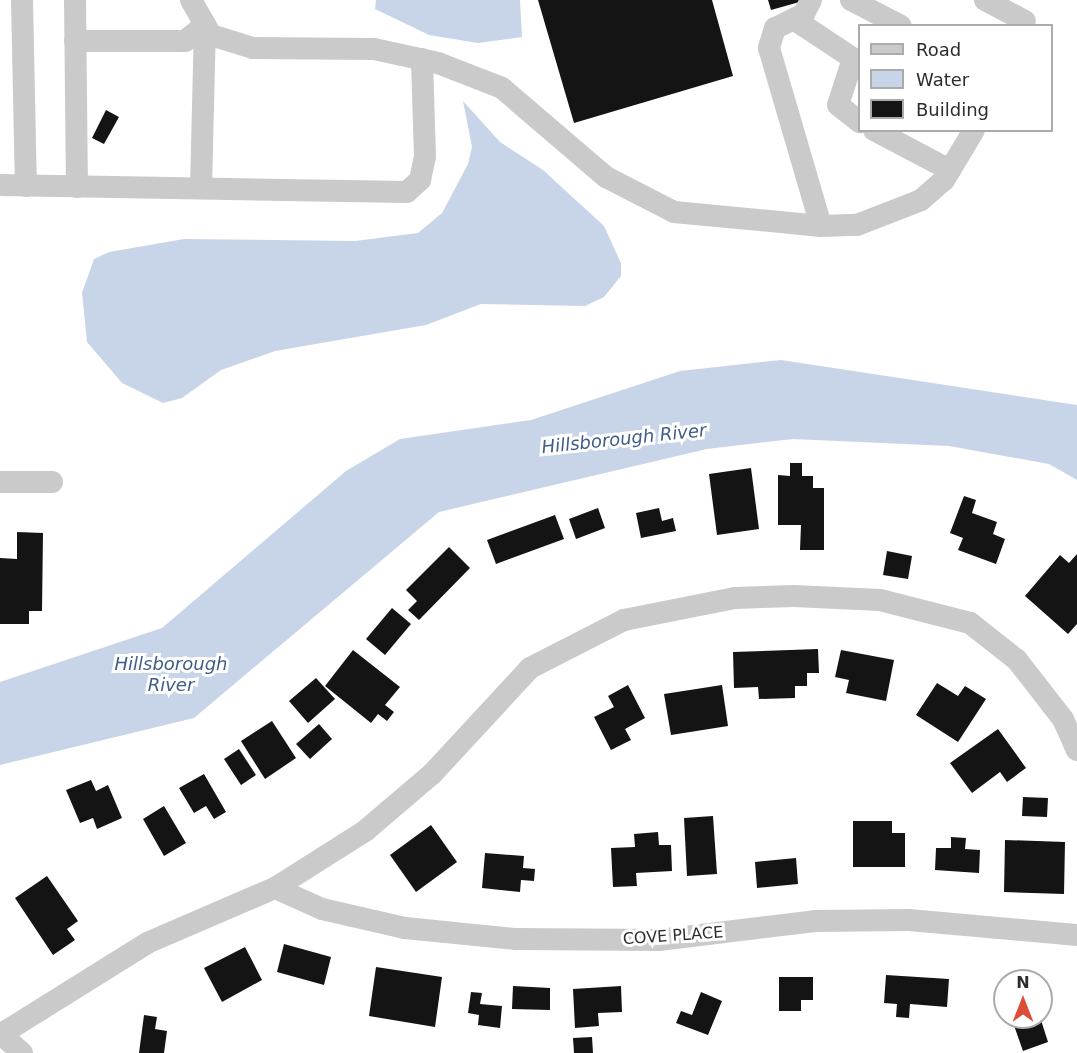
<!DOCTYPE html>
<style>
body{margin:0}
#map{position:relative;width:1077px;height:1053px;overflow:hidden;background:#fff;font-family:"DejaVu Sans",sans-serif}
div>[style]{position:absolute}
[style*='--x']{left:calc(var(--x)*1px);top:calc(var(--y)*1px);width:calc(var(--w)*1px);rotate:calc(var(--a)*1deg)}
.water>*{inset:0;background:#c8d5e9}
.building>*{inset:0;background:#141414}
.minor>*{height:22px;margin:-11px;padding:0 11px;transform-origin:11px;border-radius:11px;background:#cacaca}
span{translate:-50% -50%;white-space:nowrap;text-align:center;line-height:1.15;-webkit-text-stroke:6px #fff;paint-order:stroke}
.street-label{font-size:16px;color:#2d2d2d}
.water-label{font-size:18px;color:#3f5d8a;font-style:italic}
.legend{position:absolute;left:858px;top:24px;width:195px;height:108px;box-sizing:border-box;background:#fff;border:2px solid #ababab;margin:0;padding:8px 10px;list-style:none;font-size:18px;color:#2d2d2d}
.legend li{display:flex;align-items:center;gap:12px;height:30px}
.legend b{width:30px;border:2px solid #ababab}
.north{position:absolute;left:993px;top:969px;width:60px;height:60px;box-sizing:border-box;background:#fff;border:2px solid #ababab;border-radius:50%;rotate:0deg;font-size:16px;font-weight:700;line-height:24px;text-align:center;color:#2d2d2d}
.north::after{content:'';display:block;margin:auto;width:21px;height:27px;background:#dc4e37;clip-path:polygon(50% 0,100% 100%,50% 72%,0 100%)}
</style>
<div id="map">
<div class="water">
<div style="clip-path:polygon(376px 0,520px 0,522px 37px,478px 43px,429px 35px,375px 9px)"></div>
<div style="clip-path:polygon(463px 101px,500px 142px,543px 170px,604px 226px,621px 263px,621px 276px,604px 297px,585px 306px,481px 304px,426px 325px,275px 351px,221px 370px,182px 398px,163px 403px,122px 383px,87px 342px,82px 293px,94px 259px,109px 252px,184px 239px,355px 241px,418px 233px,442px 213px,468px 164px,472px 147px)"></div>
<div style="clip-path:polygon(781px 360px,1077px 405px,1077px 480px,1049px 464px,949px 446px,793px 439px,707px 449px,439px 512px,194px 718px,0 765px,0 682px,162px 628px,346px 471px,400px 439px,531px 420px,680px 371px)"></div>
</div>
<div class="building">
<div style="clip-path:polygon(538px 0,712px 0,733px 76px,574px 123px)"></div>
<div style="clip-path:polygon(768px 0,803px 0,803px 1px,771px 10px)"></div>
<div style="clip-path:polygon(106px 110px,119px 117px,104px 144px,92px 138px)"></div>
<div style="clip-path:polygon(790px 463px,802px 463px,802px 476px,813px 476px,813px 488px,824px 488px,824px 550px,800px 550px,801px 525px,778px 525px,778px 475px,790px 476px)"></div>
<div style="clip-path:polygon(751px 468px,759px 529px,717px 535px,709px 474px)"></div>
<div style="clip-path:polygon(964px 496px,976px 500px,972px 513px,997px 522px,993px 534px,1005px 539px,996px 564px,958px 550px,963px 538px,950px 533px)"></div>
<div style="clip-path:polygon(598px 508px,605px 528px,576px 539px,569px 519px)"></div>
<div style="clip-path:polygon(659px 508px,662px 521px,673px 518px,676px 531px,641px 538px,636px 513px)"></div>
<div style="clip-path:polygon(555px 515px,564px 539px,496px 564px,487px 540px)"></div>
<div style="clip-path:polygon(17px 532px,43px 533px,42px 611px,29px 611px,29px 624px,0 624px,0 558px,17px 559px)"></div>
<div style="clip-path:polygon(449px 547px,470px 568px,419px 620px,408px 610px,417px 601px,406px 590px)"></div>
<div style="clip-path:polygon(887px 551px,912px 556px,908px 579px,883px 575px)"></div>
<div style="clip-path:polygon(1077px 554px,1077px 624px,1068px 634px,1025px 596px,1060px 555px,1069px 563px)"></div>
<div style="clip-path:polygon(392px 608px,411px 624px,385px 655px,366px 639px)"></div>
<div style="clip-path:polygon(818px 649px,819px 673px,807px 673px,807px 686px,795px 686px,795px 698px,759px 699px,758px 687px,734px 688px,733px 652px)"></div>
<div style="clip-path:polygon(353px 650px,400px 687px,385px 705px,394px 712px,387px 721px,378px 714px,371px 723px,325px 686px)"></div>
<div style="clip-path:polygon(841px 650px,894px 660px,886px 701px,846px 693px,849px 680px,835px 677px)"></div>
<div style="clip-path:polygon(316px 678px,335px 699px,308px 723px,289px 701px)"></div>
<div style="clip-path:polygon(937px 683px,958px 696px,965px 686px,986px 699px,958px 742px,916px 715px)"></div>
<div style="clip-path:polygon(628px 685px,645px 718px,625px 729px,631px 740px,611px 750px,594px 717px,614px 707px,608px 696px)"></div>
<div style="clip-path:polygon(722px 685px,728px 726px,671px 735px,664px 694px)"></div>
<div style="clip-path:polygon(272px 721px,296px 758px,265px 779px,241px 741px)"></div>
<div style="clip-path:polygon(319px 724px,332px 739px,310px 759px,296px 744px)"></div>
<div style="clip-path:polygon(998px 729px,1026px 768px,1007px 782px,1000px 772px,972px 793px,950px 763px)"></div>
<div style="clip-path:polygon(239px 749px,256px 775px,241px 785px,224px 759px)"></div>
<div style="clip-path:polygon(204px 774px,226px 812px,214px 819px,206px 806px,194px 813px,179px 788px)"></div>
<div style="clip-path:polygon(91px 780px,96px 791px,108px 785px,122px 818px,97px 829px,93px 818px,80px 823px,66px 790px)"></div>
<div style="clip-path:polygon(1023px 797px,1048px 798px,1047px 817px,1022px 816px)"></div>
<div style="clip-path:polygon(164px 806px,186px 843px,164px 856px,143px 819px)"></div>
<div style="clip-path:polygon(713px 816px,717px 874px,687px 876px,684px 818px)"></div>
<div style="clip-path:polygon(853px 821px,892px 821px,892px 833px,905px 833px,905px 867px,853px 867px)"></div>
<div style="clip-path:polygon(431px 825px,457px 862px,416px 892px,390px 855px)"></div>
<div style="clip-path:polygon(658px 832px,659px 845px,671px 845px,672px 871px,636px 873px,637px 886px,613px 887px,611px 848px,635px 847px,634px 834px)"></div>
<div style="clip-path:polygon(951px 837px,966px 838px,965px 849px,980px 850px,979px 873px,935px 870px,936px 848px,951px 848px)"></div>
<div style="clip-path:polygon(1005px 840px,1065px 842px,1064px 894px,1004px 892px)"></div>
<div style="clip-path:polygon(485px 853px,524px 856px,523px 868px,535px 869px,534px 881px,521px 880px,520px 892px,482px 888px)"></div>
<div style="clip-path:polygon(796px 858px,798px 884px,757px 888px,755px 862px)"></div>
<div style="clip-path:polygon(47px 876px,78px 921px,67px 929px,75px 940px,53px 955px,15px 898px)"></div>
<div style="clip-path:polygon(284px 944px,331px 957px,324px 985px,277px 972px)"></div>
<div style="clip-path:polygon(245px 947px,262px 980px,222px 1002px,204px 968px)"></div>
<div style="clip-path:polygon(376px 967px,442px 977px,435px 1027px,369px 1016px)"></div>
<div style="clip-path:polygon(886px 975px,949px 979px,947px 1007px,910px 1004px,909px 1018px,896px 1017px,897px 1004px,884px 1003px)"></div>
<div style="clip-path:polygon(779px 977px,813px 977px,813px 1000px,801px 1000px,801px 1011px,779px 1011px)"></div>
<div style="clip-path:polygon(513px 986px,550px 988px,550px 1010px,512px 1009px)"></div>
<div style="clip-path:polygon(621px 986px,622px 1012px,598px 1013px,599px 1026px,575px 1028px,573px 989px)"></div>
<div style="clip-path:polygon(471px 992px,482px 993px,480px 1004px,502px 1006px,500px 1028px,478px 1025px,479px 1015px,468px 1013px)"></div>
<div style="clip-path:polygon(701px 992px,722px 1001px,708px 1035px,676px 1023px,681px 1011px,692px 1015px)"></div>
<div style="clip-path:polygon(144px 1015px,157px 1017px,155px 1029px,167px 1031px,164px 1053px,139px 1053px)"></div>
<div style="clip-path:polygon(1011px 1017px,1040px 1017px,1048px 1042px,1023px 1051px)"></div>
<div style="clip-path:polygon(592px 1037px,593px 1053px,574px 1053px,573px 1038px)"></div>
</div>
<div class="minor">
<div style="--x:22;--y:0;--w:186;--a:88.8"></div>
<div style="--x:75;--y:0;--w:187;--a:89.4"></div>
<div style="--x:191;--y:0;--w:40;--a:60.3"></div>
<div style="--x:211;--y:35;--w:44;--a:17.2"></div>
<div style="--x:253;--y:48;--w:121;--a:0.5"></div>
<div style="--x:374;--y:49;--w:66;--a:12.3"></div>
<div style="--x:438;--y:63;--w:69;--a:21.3"></div>
<div style="--x:502;--y:88;--w:137;--a:40.6"></div>
<div style="--x:606;--y:177;--w:76;--a:27.2"></div>
<div style="--x:674;--y:212;--w:148;--a:5.4"></div>
<div style="--x:811;--y:0;--w:16;--a:117"></div>
<div style="--x:804;--y:14;--w:32;--a:154"></div>
<div style="--x:775;--y:28;--w:21;--a:107"></div>
<div style="--x:769;--y:48;--w:185;--a:73.7"></div>
<div style="--x:821;--y:226;--w:36;--a:-2"></div>
<div style="--x:857;--y:225;--w:69;--a:-21.3"></div>
<div style="--x:921;--y:200;--w:30;--a:-41"></div>
<div style="--x:944;--y:180;--w:58;--a:-59"></div>
<div style="--x:851;--y:0;--w:56;--a:27.5"></div>
<div style="--x:985;--y:0;--w:45;--a:27.7"></div>
<div style="--x:795;--y:20;--w:78;--a:33.5"></div>
<div style="--x:75;--y:41;--w:110;--a:0"></div>
<div style="--x:185;--y:41;--w:26;--a:-39"></div>
<div style="--x:853;--y:59;--w:48;--a:108.1"></div>
<div style="--x:838;--y:105;--w:28;--a:38"></div>
<div style="--x:874;--y:130;--w:86;--a:27.8"></div>
<div style="--x:0;--y:185;--w:407;--a:1"></div>
<div style="--x:407;--y:192;--w:18;--a:-43"></div>
<div style="--x:420;--y:180;--w:24;--a:-78"></div>
<div style="--x:425;--y:157;--w:98;--a:-91.8"></div>
<div style="--x:201;--y:188;--w:163;--a:-88.6"></div>
<div style="--x:0;--y:482;--w:52;--a:0"></div>
<div style="--x:275;--y:888;--w:51;--a:24.1"></div>
<div style="--x:322;--y:909;--w:85;--a:12.9"></div>
<div style="--x:405;--y:928;--w:112;--a:5.7"></div>
<div style="--x:516;--y:939;--w:143;--a:0.4"></div>
<div style="--x:659;--y:940;--w:157;--a:-6.9"></div>
<div style="--x:815;--y:921;--w:94;--a:-0.6"></div>
<div style="--x:909;--y:920;--w:169;--a:5.1"></div>
<div style="--x:0;--y:1035;--w:173;--a:-32"></div>
<div style="--x:147;--y:943;--w:139;--a:-23.3"></div>
<div style="--x:275;--y:888;--w:107;--a:-32.3"></div>
<div style="--x:365;--y:831;--w:88;--a:-40.4"></div>
<div style="--x:432;--y:774;--w:144;--a:-47.2"></div>
<div style="--x:530;--y:668;--w:106;--a:-27.1"></div>
<div style="--x:624;--y:620;--w:113;--a:-11.2"></div>
<div style="--x:735;--y:598;--w:59;--a:-1.9"></div>
<div style="--x:794;--y:596;--w:86;--a:2.7"></div>
<div style="--x:880;--y:600;--w:93;--a:14.3"></div>
<div style="--x:970;--y:623;--w:60;--a:38.2"></div>
<div style="--x:1017;--y:660;--w:75;--a:52.1"></div>
<div style="--x:1063;--y:719;--w:34;--a:66"></div>
<div style="--x:2;--y:1035;--w:27;--a:42"></div>
</div>
<div class="street-label">
<span style="left:673px;top:936px;rotate:-4deg">COVE PLACE</span>
</div>
<div class="water-label">
<span style="left:624px;top:439px;rotate:-6deg">Hillsborough River</span>
<span style="left:171px;top:675px">Hillsborough<br>River</span>
</div>
<ul class="legend">
<li><b style="height:8px;background:#cacaca"></b>Road</li>
<li><b style="height:16px;background:#c8d5e9"></b>Water</li>
<li><b style="height:16px;background:#141414"></b>Building</li>
</ul>
<div class="north">N</div>
</div>
